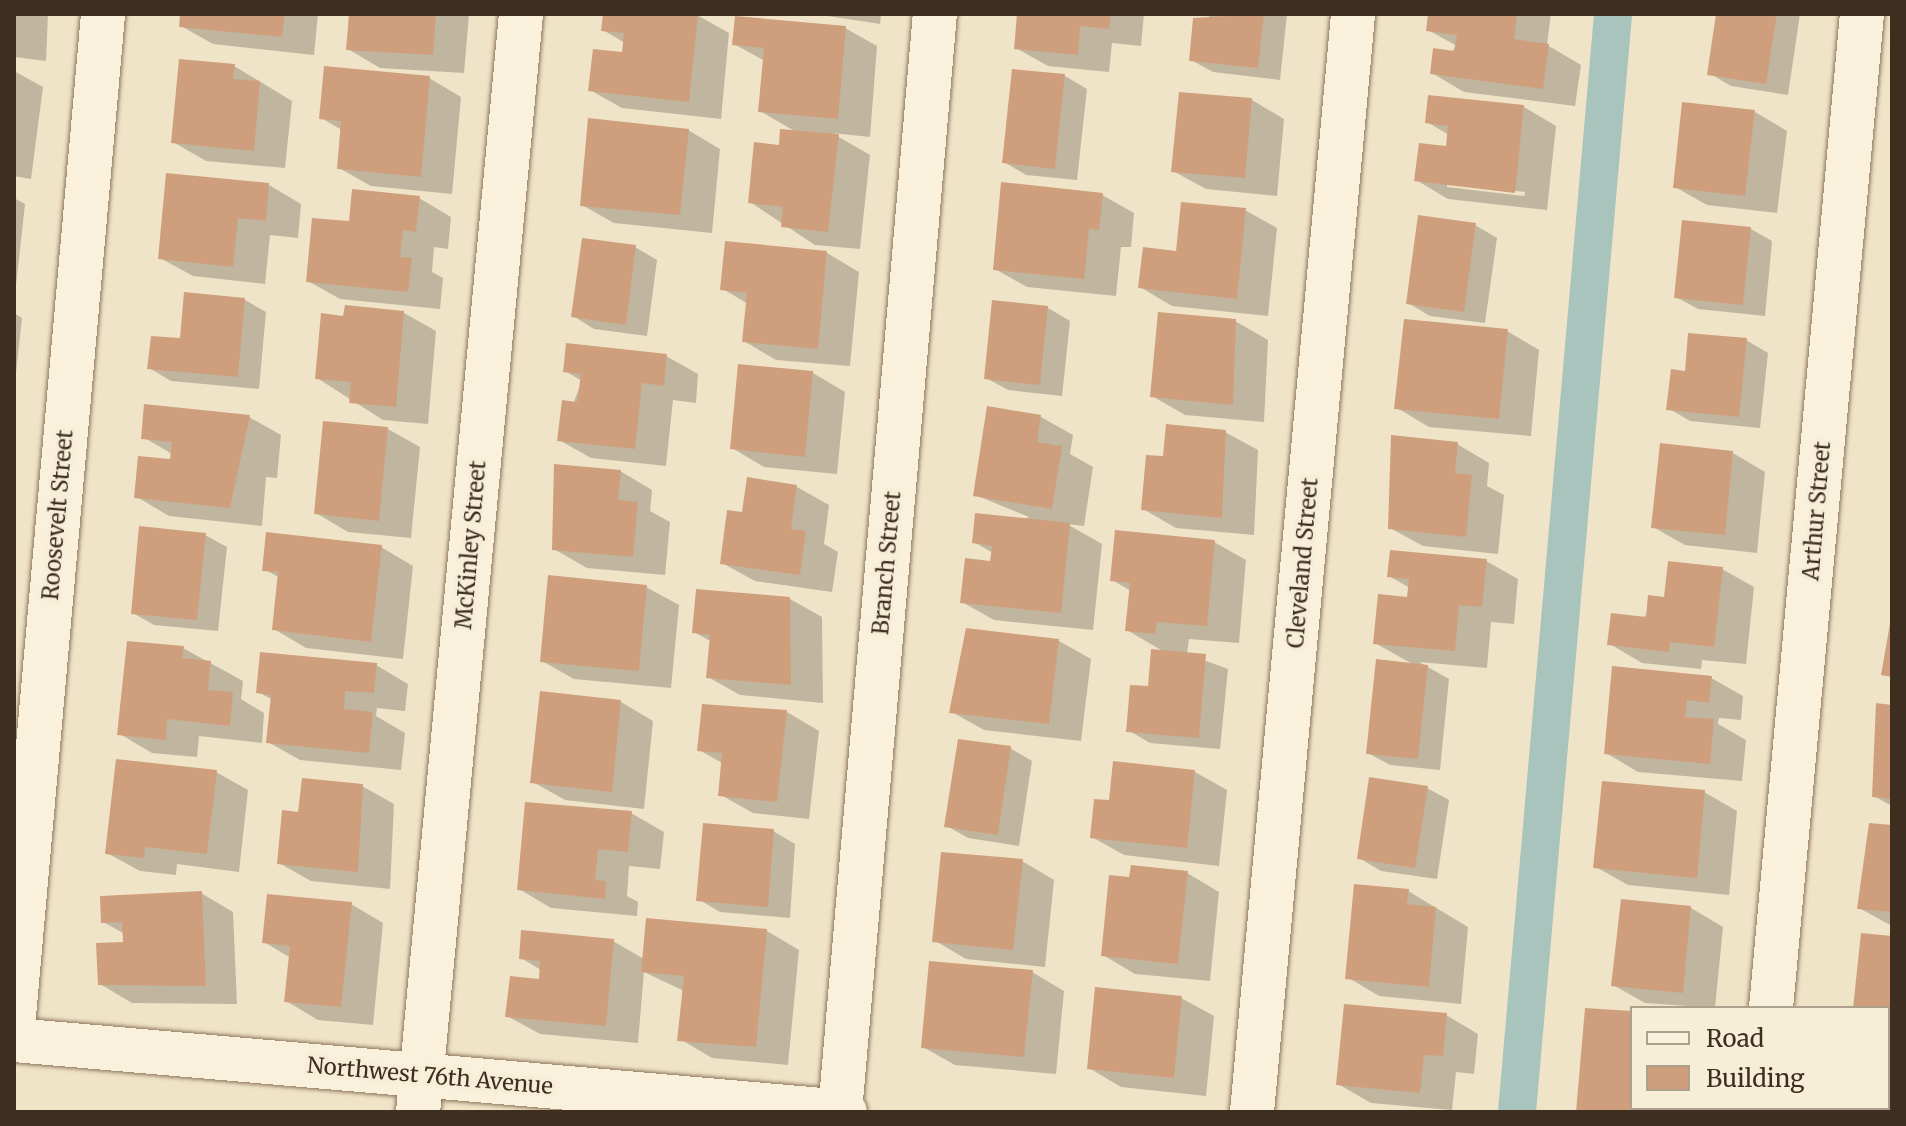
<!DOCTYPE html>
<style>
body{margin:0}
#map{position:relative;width:1906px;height:1126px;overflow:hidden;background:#f0e4c8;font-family:Merriweather,serif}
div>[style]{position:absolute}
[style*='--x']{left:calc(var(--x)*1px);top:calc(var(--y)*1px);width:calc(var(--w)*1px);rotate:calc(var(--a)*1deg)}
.shadow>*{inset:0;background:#0003}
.canal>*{height:38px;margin:-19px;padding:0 19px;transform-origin:19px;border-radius:19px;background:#a9c4bc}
.building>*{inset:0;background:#cf9f7d}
.roads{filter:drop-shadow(0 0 2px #8d765c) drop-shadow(0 0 2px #8d765c)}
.minor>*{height:44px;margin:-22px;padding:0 22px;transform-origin:22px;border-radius:22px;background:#faf1dc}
span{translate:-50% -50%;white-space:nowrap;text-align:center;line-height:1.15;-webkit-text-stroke:7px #f7eed8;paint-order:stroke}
.street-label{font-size:22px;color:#3d2e20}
.frame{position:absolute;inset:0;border:16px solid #3d2e20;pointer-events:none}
.legend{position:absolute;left:1630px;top:1006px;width:260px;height:104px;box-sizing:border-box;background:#f7eed8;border:2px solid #ada18e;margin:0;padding:10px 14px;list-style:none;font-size:24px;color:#3d2e20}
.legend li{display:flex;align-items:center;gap:16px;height:40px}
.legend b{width:40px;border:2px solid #ada18e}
</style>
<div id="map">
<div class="shadow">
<div style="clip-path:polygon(14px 14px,48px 14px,46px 61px,14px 57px)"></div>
<div style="clip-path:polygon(182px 14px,318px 14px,314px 55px,213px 44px,181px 26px)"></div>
<div style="clip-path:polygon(351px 14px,469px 14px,464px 73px,380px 68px,348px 49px)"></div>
<div style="clip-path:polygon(605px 14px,697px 15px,729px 33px,721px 119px,622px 108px,590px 90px,624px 54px,625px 43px,603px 30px)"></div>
<div style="clip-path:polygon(814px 14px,881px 14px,880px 24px)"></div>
<div style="clip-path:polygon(1017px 14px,1144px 14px,1141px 46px,1112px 43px,1109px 72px,1048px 66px,1016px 48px)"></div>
<div style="clip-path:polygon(1210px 14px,1287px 14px,1280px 80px,1213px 72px,1191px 60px)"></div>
<div style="clip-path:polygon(1430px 14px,1551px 14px,1547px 45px,1581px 65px,1575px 106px,1464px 92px,1432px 73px,1457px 46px,1428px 30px)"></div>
<div style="clip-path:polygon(1718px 14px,1800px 14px,1788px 95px,1731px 86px,1709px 73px)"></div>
<div style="clip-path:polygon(845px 28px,877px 46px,870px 137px,832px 133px,870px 155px,860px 249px,815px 245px,750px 202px,781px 147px,798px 133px,760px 111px,765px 61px,734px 44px)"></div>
<div style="clip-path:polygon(234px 66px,292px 101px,285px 168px,206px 161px,173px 142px)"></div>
<div style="clip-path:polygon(14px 71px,43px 87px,31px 179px,14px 176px)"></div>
<div style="clip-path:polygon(1014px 71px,1065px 76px,1087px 89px,1077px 180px,1026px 175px,1004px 162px)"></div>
<div style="clip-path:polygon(429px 78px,461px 97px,452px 194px,371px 186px,339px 168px,342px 130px,321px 118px)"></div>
<div style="clip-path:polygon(1252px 100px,1284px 119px,1277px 196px,1206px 189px,1173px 171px)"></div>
<div style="clip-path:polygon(evenodd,1524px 107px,1556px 126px,1547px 210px,1448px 199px,1416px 180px,1447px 148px,1449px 135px,1427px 122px,1524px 107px,1447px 183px,1525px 192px,1524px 196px,1447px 187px,1447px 183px)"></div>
<div style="clip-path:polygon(1755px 112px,1787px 131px,1777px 213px,1707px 205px,1675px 187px)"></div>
<div style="clip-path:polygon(688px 130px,720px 149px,712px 233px,614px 223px,582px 205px)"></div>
<div style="clip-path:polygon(269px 185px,301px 204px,298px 238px,270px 235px,265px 284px,193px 276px,160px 258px)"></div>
<div style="clip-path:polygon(1102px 195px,1134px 213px,1131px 247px,1121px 247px,1116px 296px,1027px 287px,995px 269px)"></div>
<div style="clip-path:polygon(14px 198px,25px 204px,15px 295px,14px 295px)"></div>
<div style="clip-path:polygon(419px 198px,451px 217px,448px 249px,434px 247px,432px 272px,443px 278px,440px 309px,340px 299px,308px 281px,351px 224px)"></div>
<div style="clip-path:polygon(1245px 210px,1277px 228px,1268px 316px,1172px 306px,1140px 287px)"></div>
<div style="clip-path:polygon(1475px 225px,1497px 238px,1485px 323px,1430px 316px,1408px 303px)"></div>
<div style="clip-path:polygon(1751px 229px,1772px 241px,1765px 316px,1698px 309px,1676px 297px)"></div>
<div style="clip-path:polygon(635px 247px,657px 260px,647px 336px,594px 329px,573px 316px)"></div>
<div style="clip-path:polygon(827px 253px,859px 272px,850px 366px,776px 360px,744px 341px,748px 304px,723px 289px)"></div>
<div style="clip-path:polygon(245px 300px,266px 312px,259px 389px,171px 381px,149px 368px)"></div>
<div style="clip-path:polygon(994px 303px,1048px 308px,1070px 321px,1062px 396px,1008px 390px,986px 378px)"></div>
<div style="clip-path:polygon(14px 313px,22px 318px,14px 391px)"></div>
<div style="clip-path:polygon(404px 313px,436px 331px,428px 424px,383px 420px,317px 378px,345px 318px)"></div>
<div style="clip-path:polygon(1235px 321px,1268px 340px,1264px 422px,1185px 415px,1152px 396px)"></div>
<div style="clip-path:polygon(1507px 331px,1539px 350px,1531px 436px,1429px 427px,1397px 408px)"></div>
<div style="clip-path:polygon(1746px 340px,1768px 353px,1760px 428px,1690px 421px,1668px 408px)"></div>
<div style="clip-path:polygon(666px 356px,698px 374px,696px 403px,673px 400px,666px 466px,591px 458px,559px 440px,582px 381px,565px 371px)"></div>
<div style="clip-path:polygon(813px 373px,845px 392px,837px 474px,764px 467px,732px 448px)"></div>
<div style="clip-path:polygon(249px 417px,281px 435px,277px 478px,266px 477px,262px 526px,169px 516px,137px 497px,171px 461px,172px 454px,143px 437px)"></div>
<div style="clip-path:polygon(1041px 417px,1073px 435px,1070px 454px,1093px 467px,1084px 526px,1067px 524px,1102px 544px,1093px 630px,994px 620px,962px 602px,992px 563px,993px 553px,974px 542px,1029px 517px,975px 495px)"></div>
<div style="clip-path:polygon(388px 429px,420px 447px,411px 538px,348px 532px,316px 513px)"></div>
<div style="clip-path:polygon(1225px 432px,1258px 450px,1254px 535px,1176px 528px,1143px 509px,1165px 459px)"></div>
<div style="clip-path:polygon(1457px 444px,1489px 463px,1487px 486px,1504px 495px,1498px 554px,1423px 546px,1390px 528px)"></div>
<div style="clip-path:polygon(1733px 453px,1765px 472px,1757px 553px,1685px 545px,1653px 527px)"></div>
<div style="clip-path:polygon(620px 471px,652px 490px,650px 511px,670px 522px,665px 575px,587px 568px,554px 549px)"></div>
<div style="clip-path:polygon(797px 487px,829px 505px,824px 544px,838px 552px,832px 592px,755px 581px,722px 563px,744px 514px)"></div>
<div style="clip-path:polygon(205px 535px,227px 547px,218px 631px,154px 625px,133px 613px)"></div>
<div style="clip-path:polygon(1214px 542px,1246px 560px,1239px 643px,1189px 639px,1187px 654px,1228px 669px,1220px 749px,1150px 743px,1128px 730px,1166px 653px,1127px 630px,1131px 591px,1112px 580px)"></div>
<div style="clip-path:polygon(381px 547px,413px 566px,403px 659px,306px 648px,274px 629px,280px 578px,264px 569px)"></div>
<div style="clip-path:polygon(1486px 561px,1518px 579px,1514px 624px,1491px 622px,1487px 668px,1419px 662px,1449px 679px,1440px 770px,1390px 765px,1368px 753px,1414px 665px,1375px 643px,1409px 599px,1410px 588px,1389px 576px)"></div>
<div style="clip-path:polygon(1722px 569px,1754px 587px,1746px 664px,1702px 660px,1701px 669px,1642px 663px,1610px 644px,1666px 599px)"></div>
<div style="clip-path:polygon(646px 587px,679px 605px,671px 688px,574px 679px,542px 661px)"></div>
<div style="clip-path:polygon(790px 599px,822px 617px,823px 703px,740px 695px,708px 677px,712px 642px,694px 632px)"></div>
<div style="clip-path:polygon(1059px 641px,1091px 659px,1081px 741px,984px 730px,952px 712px)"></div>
<div style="clip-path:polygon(183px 648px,243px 681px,241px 699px,264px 713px,262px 743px,199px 736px,197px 757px,152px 753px,120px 734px)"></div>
<div style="clip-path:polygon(376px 665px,408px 684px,405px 711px,377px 708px,376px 716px,405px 733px,401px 770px,300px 760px,268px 742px,273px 700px,258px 692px)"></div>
<div style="clip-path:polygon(1711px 678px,1743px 696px,1741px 720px,1719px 718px,1718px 724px,1746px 740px,1742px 781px,1638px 772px,1606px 753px)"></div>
<div style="clip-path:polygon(621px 702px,653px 721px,644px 809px,565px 800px,533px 782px)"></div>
<div style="clip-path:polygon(1892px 707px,1892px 806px,1874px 796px)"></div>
<div style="clip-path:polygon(787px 712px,819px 731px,809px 819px,753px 813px,721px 795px,724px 764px,699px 750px)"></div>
<div style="clip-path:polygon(1010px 748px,1032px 761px,1019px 846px,968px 838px,947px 826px)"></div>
<div style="clip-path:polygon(216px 772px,248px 790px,239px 872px,177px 864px,176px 875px,140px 871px,107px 853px)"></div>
<div style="clip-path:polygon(1195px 772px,1227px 790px,1219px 866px,1124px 855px,1092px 837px,1111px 802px)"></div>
<div style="clip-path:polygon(362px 786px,394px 804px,390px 889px,311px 881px,279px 863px)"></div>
<div style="clip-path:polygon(1427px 788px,1449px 800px,1437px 879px,1381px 871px,1359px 858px)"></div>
<div style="clip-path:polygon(1704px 792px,1737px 811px,1729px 895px,1628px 885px,1596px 867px)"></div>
<div style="clip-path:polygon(631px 813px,664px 832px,660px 869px,629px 866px,627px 896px,638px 902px,637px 916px,551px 908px,519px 889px)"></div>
<div style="clip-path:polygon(1892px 827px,1892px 926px,1859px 908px)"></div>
<div style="clip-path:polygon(773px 831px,795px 844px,790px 918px,720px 912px,698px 899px)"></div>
<div style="clip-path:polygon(1022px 861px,1054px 880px,1045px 967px,966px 959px,934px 940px)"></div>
<div style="clip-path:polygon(1187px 873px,1219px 892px,1210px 981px,1135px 974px,1103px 955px,1131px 879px)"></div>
<div style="clip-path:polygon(1408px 891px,1468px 927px,1461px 1004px,1379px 996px,1347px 977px)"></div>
<div style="clip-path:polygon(201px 893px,233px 912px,237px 1004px,132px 1003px,100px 984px,125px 944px,125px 934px,103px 922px)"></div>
<div style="clip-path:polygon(1622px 901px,1691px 908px,1723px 927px,1715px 1008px,1645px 1003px,1613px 985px)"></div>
<div style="clip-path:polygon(351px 904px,383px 923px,373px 1025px,318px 1020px,286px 1001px,291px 958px,264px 942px)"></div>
<div style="clip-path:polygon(767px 931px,799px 950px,788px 1065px,712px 1058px,680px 1039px,684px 991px,644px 972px,638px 1043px,540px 1034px,507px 1016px,540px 981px,541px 970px,521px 958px,613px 941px,644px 959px)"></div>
<div style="clip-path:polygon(1892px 938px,1892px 1034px,1888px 1008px,1855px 1008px)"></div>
<div style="clip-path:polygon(1032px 972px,1064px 991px,1056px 1074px,955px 1065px,923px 1047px)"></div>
<div style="clip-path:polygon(1181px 998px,1214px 1016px,1206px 1096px,1121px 1087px,1089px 1068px)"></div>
<div style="clip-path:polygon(1632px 1013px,1632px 1108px,1713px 1112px,1580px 1112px)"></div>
<div style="clip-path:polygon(1446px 1015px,1478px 1034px,1474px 1074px,1456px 1072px,1452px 1110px,1371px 1103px,1338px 1084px)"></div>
<div style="clip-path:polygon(1888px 1051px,1892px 1112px,1846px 1112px,1888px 1108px)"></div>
</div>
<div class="canal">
<div style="--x:1517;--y:1112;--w:1102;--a:-85"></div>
</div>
<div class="building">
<div style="clip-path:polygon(180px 14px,285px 14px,282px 37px,179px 27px)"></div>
<div style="clip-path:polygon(349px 14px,436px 14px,433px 55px,346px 50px)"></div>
<div style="clip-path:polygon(603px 14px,698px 14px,689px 102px,588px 91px,593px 49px,622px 52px,624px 33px,601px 31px)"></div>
<div style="clip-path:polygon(1017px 14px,1111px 14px,1109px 29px,1080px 26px,1078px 55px,1014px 49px)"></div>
<div style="clip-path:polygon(1264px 14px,1258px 68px,1189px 61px,1193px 18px)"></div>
<div style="clip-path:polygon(1428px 14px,1517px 14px,1514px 39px,1549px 44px,1543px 89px,1430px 74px,1433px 48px,1454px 51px,1457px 35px,1426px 31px)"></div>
<div style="clip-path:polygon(1716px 14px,1777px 14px,1766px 84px,1707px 75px)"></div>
<div style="clip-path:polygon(735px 16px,846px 26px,838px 119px,758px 112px,764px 48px,732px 45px)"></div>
<div style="clip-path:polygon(179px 59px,235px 64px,233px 79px,260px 81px,254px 151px,171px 143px)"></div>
<div style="clip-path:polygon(324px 66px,430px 76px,421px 177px,337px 169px,341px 121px,319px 119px)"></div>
<div style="clip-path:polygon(1012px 69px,1065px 74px,1055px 169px,1002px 163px)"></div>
<div style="clip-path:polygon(1179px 92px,1252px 98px,1245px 178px,1171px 172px)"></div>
<div style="clip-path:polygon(1428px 95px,1524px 105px,1515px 193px,1414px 181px,1419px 143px,1446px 146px,1448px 126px,1425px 123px)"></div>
<div style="clip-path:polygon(1682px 102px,1755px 110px,1745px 196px,1673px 188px)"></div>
<div style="clip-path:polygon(588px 118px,689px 129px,680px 215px,580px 206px)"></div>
<div style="clip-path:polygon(780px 129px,839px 134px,828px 232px,781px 227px,783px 207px,748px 203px,754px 142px,779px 145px)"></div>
<div style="clip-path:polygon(166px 173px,269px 183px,266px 221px,238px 218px,233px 267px,158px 259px)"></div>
<div style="clip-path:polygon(1001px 182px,1103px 193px,1099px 230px,1089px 229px,1084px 279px,993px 270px)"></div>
<div style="clip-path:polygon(352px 189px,420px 196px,416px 232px,403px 230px,400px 257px,412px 258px,408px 292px,306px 282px,312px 218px,349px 221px)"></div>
<div style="clip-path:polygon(1181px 202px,1246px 208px,1237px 299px,1138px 288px,1143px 247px,1176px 251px)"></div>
<div style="clip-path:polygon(1418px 215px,1476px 223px,1464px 312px,1406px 304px)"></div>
<div style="clip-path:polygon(1682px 220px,1751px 227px,1743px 305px,1674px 298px)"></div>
<div style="clip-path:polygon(582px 238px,636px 245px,626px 325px,571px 317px)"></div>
<div style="clip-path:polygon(725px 241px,827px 251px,818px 349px,742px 342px,747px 293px,720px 290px)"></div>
<div style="clip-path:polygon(184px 292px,245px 298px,238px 377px,147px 369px,151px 336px,180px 338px)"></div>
<div style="clip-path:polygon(992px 300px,1048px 306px,1040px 385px,984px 379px)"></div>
<div style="clip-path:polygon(345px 305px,404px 311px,396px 407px,349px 403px,351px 382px,315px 379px,321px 313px,343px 316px)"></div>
<div style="clip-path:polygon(1158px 312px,1236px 319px,1233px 405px,1150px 397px)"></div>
<div style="clip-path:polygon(1404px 319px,1508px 329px,1499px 419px,1394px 409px)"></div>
<div style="clip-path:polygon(1688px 333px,1747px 338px,1739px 417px,1666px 410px,1671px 369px,1685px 371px)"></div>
<div style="clip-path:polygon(566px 343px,667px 354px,664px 386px,642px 383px,635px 449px,557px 441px,562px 400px,577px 402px,581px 374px,563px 372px)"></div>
<div style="clip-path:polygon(738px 364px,813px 371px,805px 457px,730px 449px)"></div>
<div style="clip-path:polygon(144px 404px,250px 415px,230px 508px,134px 498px,138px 456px,170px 459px,172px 442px,141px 439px)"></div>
<div style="clip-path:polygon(987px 406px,1041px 415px,1037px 442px,1062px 446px,1052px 509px,973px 496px)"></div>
<div style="clip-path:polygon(323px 421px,388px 427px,379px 521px,314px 514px)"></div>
<div style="clip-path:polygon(1166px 424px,1226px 430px,1222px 518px,1141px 510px,1146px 455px,1163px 456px)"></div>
<div style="clip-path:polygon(1391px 435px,1458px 442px,1455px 473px,1472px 475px,1466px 537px,1388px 529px)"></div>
<div style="clip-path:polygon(1660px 443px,1733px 451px,1725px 535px,1651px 528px)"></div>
<div style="clip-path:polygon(554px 464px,621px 470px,618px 500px,638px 502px,633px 557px,552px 550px)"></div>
<div style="clip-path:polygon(747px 477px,797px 485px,791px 529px,806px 531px,800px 575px,720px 564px,727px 510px,742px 512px)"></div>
<div style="clip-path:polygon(975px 513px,1070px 523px,1061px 613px,960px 603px,965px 558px,990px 561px,992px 546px,972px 543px)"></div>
<div style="clip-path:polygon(139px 526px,206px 533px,197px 620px,131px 614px)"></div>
<div style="clip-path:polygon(1115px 530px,1215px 540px,1207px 626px,1157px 622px,1155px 634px,1125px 631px,1130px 583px,1110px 581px)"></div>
<div style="clip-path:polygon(266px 532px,382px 545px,371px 642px,272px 630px,278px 572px,262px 571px)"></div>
<div style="clip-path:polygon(1390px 550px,1487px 559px,1482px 607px,1459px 605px,1455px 651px,1373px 644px,1378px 594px,1407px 597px,1409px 579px,1387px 577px)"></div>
<div style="clip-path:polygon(1668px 561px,1723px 567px,1714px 647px,1670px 642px,1669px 652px,1607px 645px,1611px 613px,1646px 617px,1648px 595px,1664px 597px)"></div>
<div style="clip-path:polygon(548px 575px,647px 585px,639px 671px,540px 662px)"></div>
<div style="clip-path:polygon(696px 589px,790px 597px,791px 685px,706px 678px,710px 635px,692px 633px)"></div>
<div style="clip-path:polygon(1892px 612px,1892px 677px,1881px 675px)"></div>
<div style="clip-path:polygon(966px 628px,1059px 639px,1049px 724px,949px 713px)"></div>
<div style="clip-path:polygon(127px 641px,184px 646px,182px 658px,211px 661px,208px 690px,233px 692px,230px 726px,167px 719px,166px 740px,117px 735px)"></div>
<div style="clip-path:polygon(1151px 649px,1206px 654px,1199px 738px,1126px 732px,1130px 685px,1148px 686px)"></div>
<div style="clip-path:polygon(260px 652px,377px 663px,374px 693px,345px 691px,344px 709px,373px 712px,369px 753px,266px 743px,271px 695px,256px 693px)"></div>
<div style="clip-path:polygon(1376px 659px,1428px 665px,1418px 759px,1366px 754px)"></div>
<div style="clip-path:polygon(1612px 666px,1712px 676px,1709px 703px,1687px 700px,1685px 717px,1714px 719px,1710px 764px,1604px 754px)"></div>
<div style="clip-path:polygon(540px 691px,621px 700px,612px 792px,530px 783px)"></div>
<div style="clip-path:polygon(1876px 703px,1892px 705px,1892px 799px,1872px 797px)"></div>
<div style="clip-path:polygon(702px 704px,787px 710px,777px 802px,718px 796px,722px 753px,697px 751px)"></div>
<div style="clip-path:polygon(958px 739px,1011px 746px,998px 835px,944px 827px)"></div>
<div style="clip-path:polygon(116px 759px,217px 770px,207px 854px,145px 847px,144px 858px,105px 854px)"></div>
<div style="clip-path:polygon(1113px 761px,1195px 770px,1187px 848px,1090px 838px,1094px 799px,1109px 800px)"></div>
<div style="clip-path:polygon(1369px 777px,1428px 786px,1415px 868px,1357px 859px)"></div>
<div style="clip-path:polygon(302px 778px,363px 784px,358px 872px,277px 864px,282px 810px,298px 812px)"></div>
<div style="clip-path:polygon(1602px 781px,1705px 790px,1697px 878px,1593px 868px)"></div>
<div style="clip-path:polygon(525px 802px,632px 811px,628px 852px,598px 849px,595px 880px,606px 881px,605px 899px,517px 890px)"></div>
<div style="clip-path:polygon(703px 823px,774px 829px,768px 907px,696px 901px)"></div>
<div style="clip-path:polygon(1869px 823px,1892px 825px,1892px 912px,1857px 909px)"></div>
<div style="clip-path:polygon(941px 852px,1023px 859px,1013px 950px,932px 942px)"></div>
<div style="clip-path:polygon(1131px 865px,1188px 871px,1178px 964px,1101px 956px,1109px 875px,1129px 877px)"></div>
<div style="clip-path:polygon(1354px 884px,1409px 889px,1407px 904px,1436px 907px,1429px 987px,1345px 979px)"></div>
<div style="clip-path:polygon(202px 891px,206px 986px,98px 985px,96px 943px,123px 942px,122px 922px,101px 923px,100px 896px)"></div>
<div style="clip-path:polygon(267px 894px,352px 902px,341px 1007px,284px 1002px,290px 946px,262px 943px)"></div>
<div style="clip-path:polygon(1621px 899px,1691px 906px,1683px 993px,1611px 986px)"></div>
<div style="clip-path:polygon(646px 918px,767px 929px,756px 1047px,677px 1041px,684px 976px,641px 972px)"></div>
<div style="clip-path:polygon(521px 930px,614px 939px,606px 1026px,505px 1017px,510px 976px,539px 979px,540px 961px,519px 959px)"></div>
<div style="clip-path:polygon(1861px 933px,1892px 936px,1892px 1025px,1888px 1008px,1853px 1008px)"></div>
<div style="clip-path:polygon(929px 961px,1033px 970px,1024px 1057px,921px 1048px)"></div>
<div style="clip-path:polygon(1095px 987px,1182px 996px,1174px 1078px,1087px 1069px)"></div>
<div style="clip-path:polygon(1344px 1004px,1447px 1013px,1443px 1056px,1424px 1055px,1420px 1093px,1336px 1085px)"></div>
<div style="clip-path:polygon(1585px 1008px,1632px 1011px,1632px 1108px,1679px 1112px,1576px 1112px)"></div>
<div style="clip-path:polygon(1888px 1049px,1892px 1112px,1845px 1112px,1888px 1108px)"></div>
</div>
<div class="roads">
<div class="minor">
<div style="--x:1771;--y:1008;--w:998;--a:-84.77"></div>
<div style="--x:14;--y:1016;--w:1006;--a:-84.92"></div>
<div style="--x:14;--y:1040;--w:834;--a:4.95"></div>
<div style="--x:418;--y:1112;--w:1103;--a:-84.64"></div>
<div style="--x:840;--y:1112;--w:1102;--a:-85.06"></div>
<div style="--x:1252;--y:1112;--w:1103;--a:-84.74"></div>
<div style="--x:1762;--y:1112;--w:4;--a:-90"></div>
</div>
</div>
<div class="street-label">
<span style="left:1817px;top:511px;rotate:-85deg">Arthur Street</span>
<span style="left:58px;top:515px;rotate:-85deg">Roosevelt Street</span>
<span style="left:471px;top:545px;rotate:-85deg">McKinley Street</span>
<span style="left:887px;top:563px;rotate:-85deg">Branch Street</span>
<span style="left:1303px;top:563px;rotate:-85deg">Cleveland Street</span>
<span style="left:430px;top:1076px;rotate:5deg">Northwest 76th Avenue</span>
</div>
<div class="frame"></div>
<ul class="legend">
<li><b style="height:10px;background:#faf1dc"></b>Road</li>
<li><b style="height:22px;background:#cf9f7d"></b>Building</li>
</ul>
</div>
